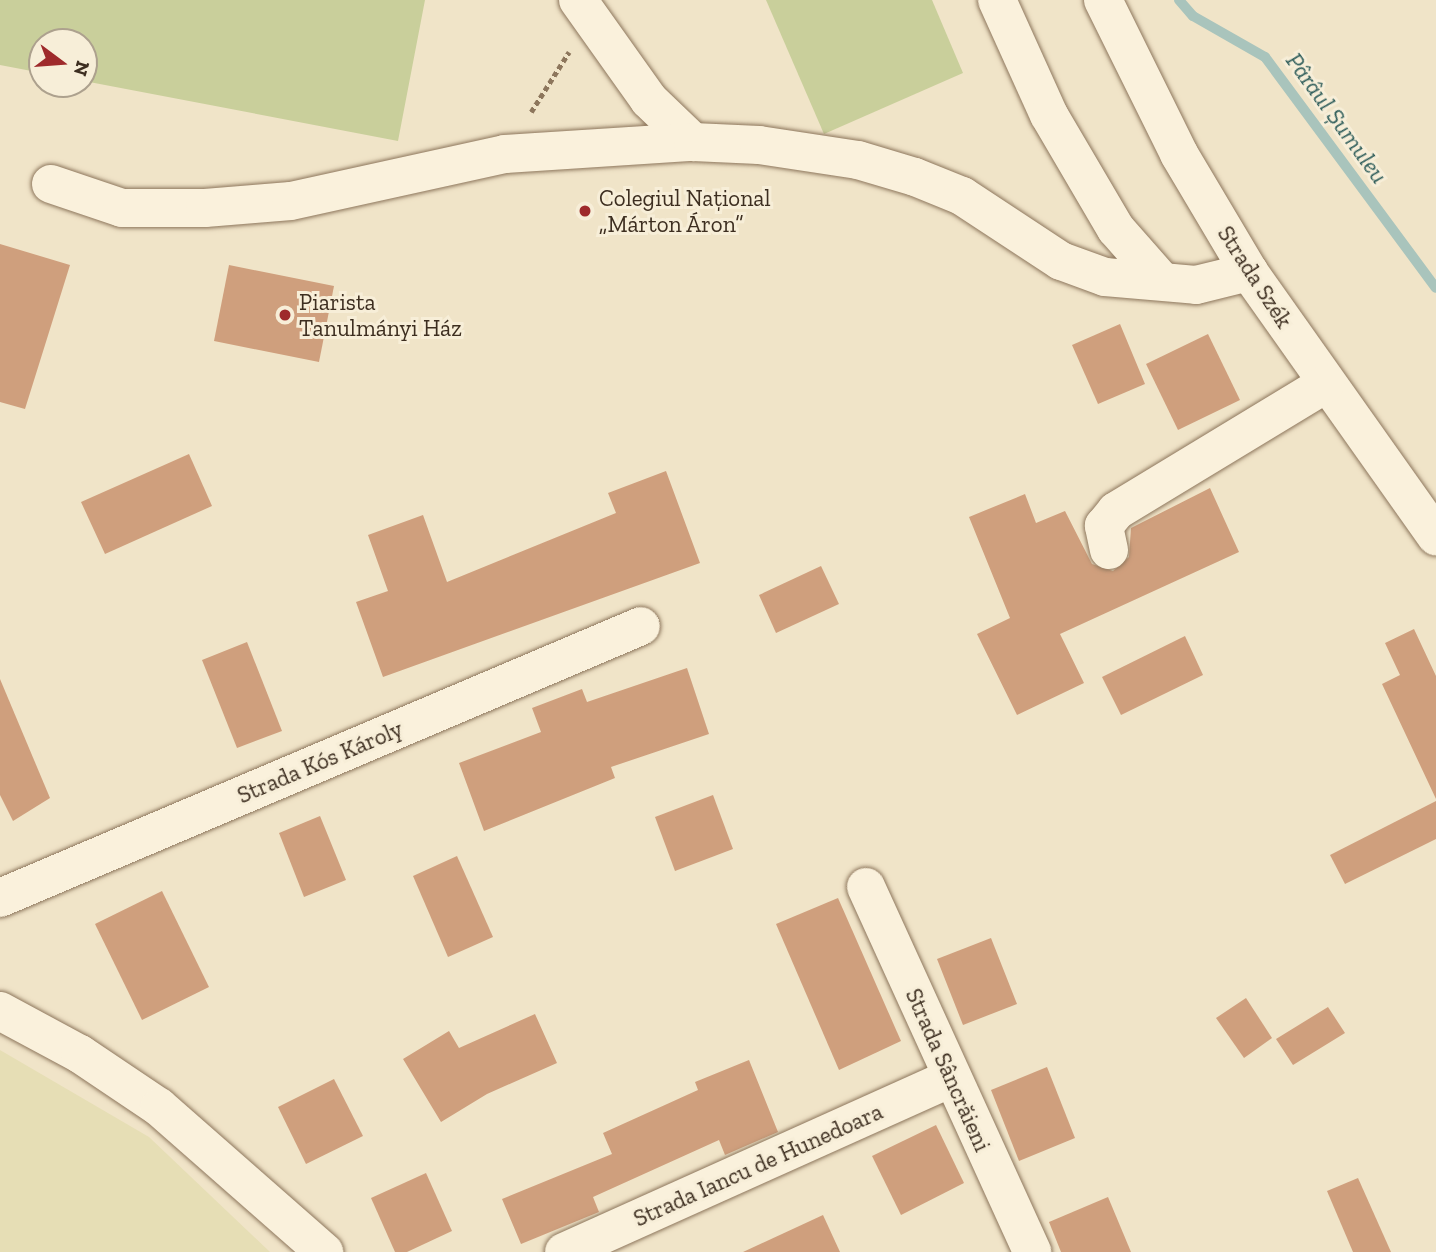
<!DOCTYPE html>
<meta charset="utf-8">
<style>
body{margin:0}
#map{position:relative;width:1436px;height:1252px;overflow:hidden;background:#f0e4c8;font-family:"Zilla Slab",serif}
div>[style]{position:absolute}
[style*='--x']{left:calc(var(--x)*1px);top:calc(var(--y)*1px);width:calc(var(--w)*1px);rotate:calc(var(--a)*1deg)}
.farmland>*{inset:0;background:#e6deb5}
.green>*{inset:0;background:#c9cf9b}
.stream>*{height:10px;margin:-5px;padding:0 5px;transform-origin:5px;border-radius:5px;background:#a9c4bc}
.building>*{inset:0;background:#cf9f7d}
.path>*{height:4.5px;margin-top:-2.25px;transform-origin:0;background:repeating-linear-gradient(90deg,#8d765c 0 5px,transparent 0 8.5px)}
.roads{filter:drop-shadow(0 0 2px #8d765c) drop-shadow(0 0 2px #8d765c)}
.minor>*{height:38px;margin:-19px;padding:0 19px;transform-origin:19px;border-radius:19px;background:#faf1dc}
.dots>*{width:19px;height:19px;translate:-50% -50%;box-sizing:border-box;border:4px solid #f7eed8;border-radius:50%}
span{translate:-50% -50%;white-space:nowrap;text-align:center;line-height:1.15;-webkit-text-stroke:6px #f7eed8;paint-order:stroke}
.poi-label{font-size:23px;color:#3d2e20}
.left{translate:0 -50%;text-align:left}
.street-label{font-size:23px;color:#3d2e20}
.water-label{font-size:24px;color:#2f5d5a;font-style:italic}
.north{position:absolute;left:28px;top:28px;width:70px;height:70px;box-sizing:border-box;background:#f7eed8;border:2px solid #ada18e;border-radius:50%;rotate:106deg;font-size:19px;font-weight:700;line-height:28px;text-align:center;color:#3d2e20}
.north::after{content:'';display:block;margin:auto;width:24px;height:32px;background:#9e2a2b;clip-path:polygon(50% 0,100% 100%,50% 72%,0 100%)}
</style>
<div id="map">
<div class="farmland">
<div style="clip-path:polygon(0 1050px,149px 1137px,270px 1252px,0 1252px)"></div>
</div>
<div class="green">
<div style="clip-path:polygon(0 0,425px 0,398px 141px,84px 81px,84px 42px,42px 42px,42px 73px,0 65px)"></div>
<div style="clip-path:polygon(766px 0,932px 0,963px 73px,824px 134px)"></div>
</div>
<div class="stream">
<div style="--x:1179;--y:0;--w:21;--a:49"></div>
<div style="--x:1193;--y:16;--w:83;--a:29.7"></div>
<div style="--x:1265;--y:57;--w:287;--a:53.5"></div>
</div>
<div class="building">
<div style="clip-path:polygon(0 244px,70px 265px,25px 409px,0 402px)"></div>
<div style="clip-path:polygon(229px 265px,334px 286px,319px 362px,214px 341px)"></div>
<div style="clip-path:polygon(1120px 324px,1145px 384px,1098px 404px,1072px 345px)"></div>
<div style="clip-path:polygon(1208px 334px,1240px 400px,1178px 430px,1146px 364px)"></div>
<div style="clip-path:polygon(189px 454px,212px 506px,105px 554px,81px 502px)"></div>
<div style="clip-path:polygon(666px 471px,700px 563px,383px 677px,356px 602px,388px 591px,368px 535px,423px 515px,447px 582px,616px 513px,608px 493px)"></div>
<div style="clip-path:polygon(1210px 488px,1239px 552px,1060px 634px,1084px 683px,1017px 715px,977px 634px,1010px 618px,969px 517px,1025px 494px,1036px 523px,1065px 511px,1092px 564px,1113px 571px,1129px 557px,1131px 528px)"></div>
<div style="clip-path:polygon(821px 566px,839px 604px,776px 633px,759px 595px)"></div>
<div style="clip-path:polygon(1414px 629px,1436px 676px,1436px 799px,1382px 684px,1400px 675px,1385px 643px)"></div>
<div style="clip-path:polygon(1185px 636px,1203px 675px,1121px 715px,1102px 677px)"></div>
<div style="clip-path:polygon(247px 642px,282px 731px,237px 748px,202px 660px)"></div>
<div style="clip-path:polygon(687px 668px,709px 734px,611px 767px,615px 778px,484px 831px,459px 763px,541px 732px,532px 708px,582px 689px,587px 702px)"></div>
<div style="clip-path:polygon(0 679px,50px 798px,13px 821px,0 795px)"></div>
<div style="clip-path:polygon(713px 795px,733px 849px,675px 871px,655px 817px)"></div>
<div style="clip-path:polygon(1436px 801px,1436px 839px,1345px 884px,1330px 855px)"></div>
<div style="clip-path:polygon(320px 816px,346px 880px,304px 897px,279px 833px)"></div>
<div style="clip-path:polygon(457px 856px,493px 937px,448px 957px,413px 876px)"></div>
<div style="clip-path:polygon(162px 891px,209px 987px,142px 1020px,95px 924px)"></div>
<div style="clip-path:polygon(838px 898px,901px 1041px,839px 1070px,776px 924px)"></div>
<div style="clip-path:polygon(991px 938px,1017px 1004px,963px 1025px,937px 959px)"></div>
<div style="clip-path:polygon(1246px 998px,1272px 1038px,1244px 1058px,1216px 1018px)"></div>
<div style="clip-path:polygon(1328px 1007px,1345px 1033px,1293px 1065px,1276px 1039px)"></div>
<div style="clip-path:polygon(535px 1014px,557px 1063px,487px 1094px,441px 1122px,403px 1059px,449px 1031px,459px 1048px)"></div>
<div style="clip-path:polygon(749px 1060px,778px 1132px,725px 1155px,719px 1140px,593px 1197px,599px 1212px,521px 1244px,502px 1199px,612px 1154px,603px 1133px,698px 1090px,695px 1082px)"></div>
<div style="clip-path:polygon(1047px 1067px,1075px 1138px,1019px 1161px,991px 1090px)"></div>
<div style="clip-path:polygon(334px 1079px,363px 1136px,306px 1164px,278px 1107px)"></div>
<div style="clip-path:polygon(936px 1125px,964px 1183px,901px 1215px,872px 1156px)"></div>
<div style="clip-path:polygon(426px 1173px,452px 1231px,407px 1252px,395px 1252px,371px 1198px)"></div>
<div style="clip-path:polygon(1358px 1178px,1391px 1252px,1353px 1252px,1327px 1191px)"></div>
<div style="clip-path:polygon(1108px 1197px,1131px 1252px,1061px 1252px,1049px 1222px)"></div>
<div style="clip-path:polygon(823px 1215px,840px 1252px,743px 1252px)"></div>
</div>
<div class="path">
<div style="--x:531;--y:112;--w:71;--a:-57.7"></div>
</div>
<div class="roads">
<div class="minor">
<div style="--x:578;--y:0;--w:123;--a:54.6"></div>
<div style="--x:649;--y:100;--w:61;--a:43.7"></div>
<div style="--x:997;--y:0;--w:126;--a:65.7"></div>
<div style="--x:1049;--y:115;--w:132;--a:59.6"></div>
<div style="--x:1116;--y:229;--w:67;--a:48.7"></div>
<div style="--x:1103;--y:0;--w:172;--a:63.7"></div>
<div style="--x:1179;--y:154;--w:137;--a:59.3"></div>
<div style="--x:1249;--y:272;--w:324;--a:54.7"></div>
<div style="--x:51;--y:184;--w:75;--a:18.7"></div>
<div style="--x:122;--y:208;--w:83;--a:0"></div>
<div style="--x:205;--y:208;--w:86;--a:-4.7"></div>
<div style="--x:291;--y:201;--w:219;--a:-12.4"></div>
<div style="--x:505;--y:154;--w:188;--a:-3.7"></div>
<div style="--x:693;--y:142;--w:66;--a:2.6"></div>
<div style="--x:759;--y:145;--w:100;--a:8.6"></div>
<div style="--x:858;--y:160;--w:59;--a:16.6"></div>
<div style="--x:915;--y:177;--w:51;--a:22"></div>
<div style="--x:962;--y:196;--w:118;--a:33.3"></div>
<div style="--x:1061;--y:261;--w:47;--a:20"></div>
<div style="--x:1105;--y:277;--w:91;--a:5"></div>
<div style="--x:1196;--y:285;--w:55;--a:-13.8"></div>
<div style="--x:1109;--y:550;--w:25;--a:-102"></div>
<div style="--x:1104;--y:526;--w:19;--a:-51"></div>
<div style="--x:1116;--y:511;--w:245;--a:-31.2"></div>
<div style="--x:866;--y:887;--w:401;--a:65.5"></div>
<div style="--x:0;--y:898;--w:696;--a:-22.99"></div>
<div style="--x:0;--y:1011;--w:91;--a:28.3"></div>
<div style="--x:80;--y:1054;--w:95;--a:33.9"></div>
<div style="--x:159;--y:1107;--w:220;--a:41.3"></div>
<div style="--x:564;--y:1252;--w:424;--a:-24.2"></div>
</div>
</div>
<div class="dots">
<div style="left:585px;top:211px;background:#9e2a2b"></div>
<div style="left:285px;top:315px;background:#9e2a2b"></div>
</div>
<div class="poi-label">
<span class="left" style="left:599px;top:211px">Colegiul Național<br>„Márton Áron”</span>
<span class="left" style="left:299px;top:315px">Piarista<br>Tanulmányi Ház</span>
</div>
<div class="street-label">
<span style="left:1255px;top:277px;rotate:57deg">Strada Szék</span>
<span style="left:320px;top:762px;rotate:-23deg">Strada Kós Károly</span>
<span style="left:948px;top:1070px;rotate:66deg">Strada Sâncrăieni</span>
<span style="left:758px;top:1165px;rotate:-24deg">Strada Iancu de Hunedoara</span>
</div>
<div class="water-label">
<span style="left:1337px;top:118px;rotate:54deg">Pârâul Șumuleu</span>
</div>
<div class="north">N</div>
</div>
